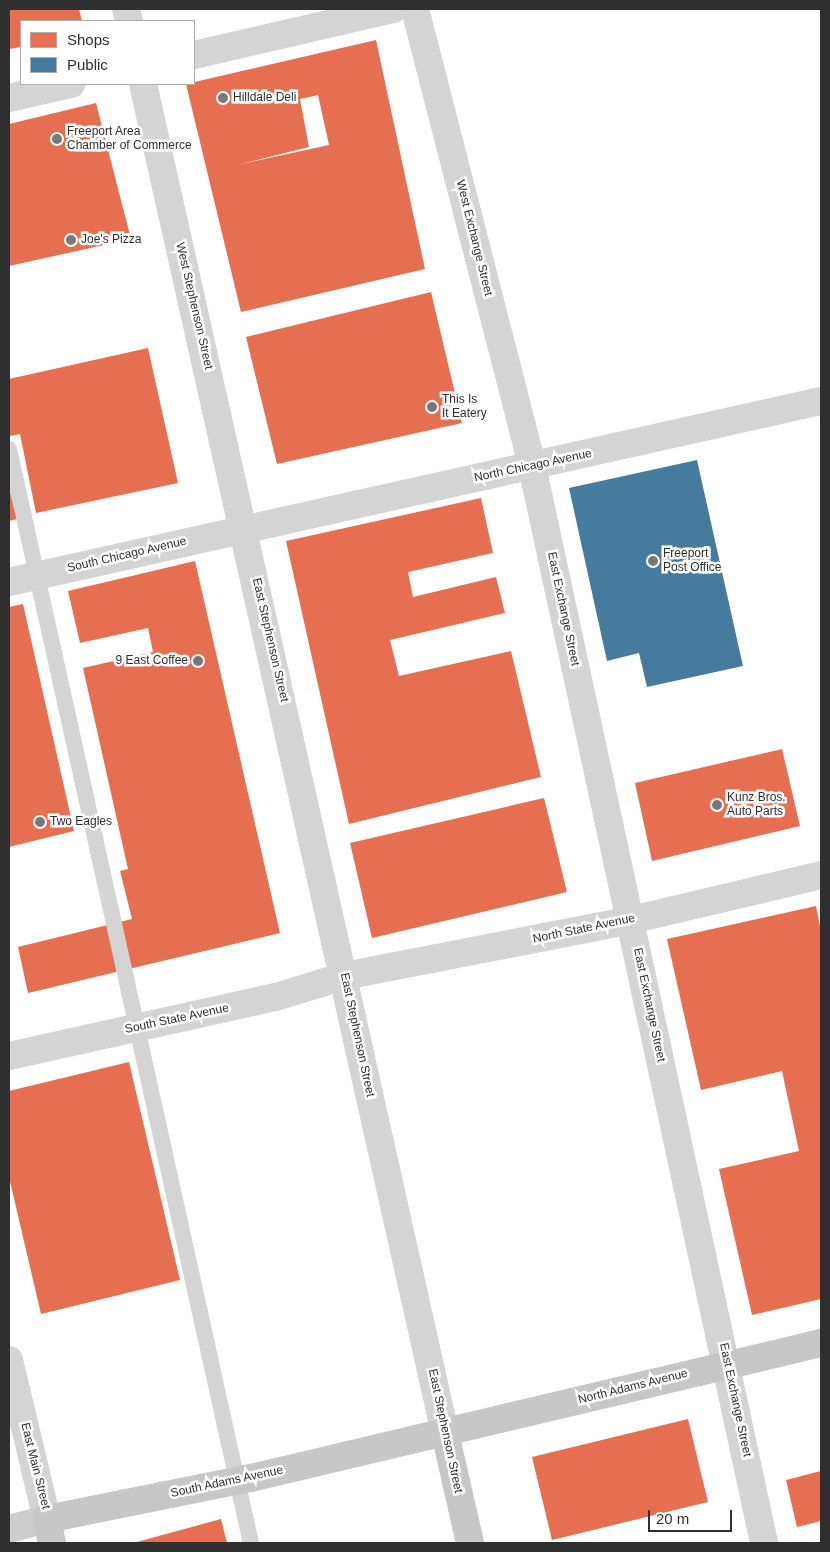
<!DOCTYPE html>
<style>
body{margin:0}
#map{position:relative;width:830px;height:1552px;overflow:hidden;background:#fff;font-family:Arial,sans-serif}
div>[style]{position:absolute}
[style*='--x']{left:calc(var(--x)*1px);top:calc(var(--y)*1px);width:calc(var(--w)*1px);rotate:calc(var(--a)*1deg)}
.shops>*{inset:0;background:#e76f51}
.public>*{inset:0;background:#457b9d}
.lane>*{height:16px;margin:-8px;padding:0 8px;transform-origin:8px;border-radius:8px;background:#d4d4d4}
.street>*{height:28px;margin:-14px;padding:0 14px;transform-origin:14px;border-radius:14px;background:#d4d4d4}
.secondary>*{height:28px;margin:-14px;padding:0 14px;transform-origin:14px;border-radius:14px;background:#cdcdcd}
.primary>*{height:28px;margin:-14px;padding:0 14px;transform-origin:14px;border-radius:14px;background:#c7c7c7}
.dots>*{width:14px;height:14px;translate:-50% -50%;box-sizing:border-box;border:2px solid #fff;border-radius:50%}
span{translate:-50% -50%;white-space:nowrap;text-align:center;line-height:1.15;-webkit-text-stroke:5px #fff;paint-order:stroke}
.poi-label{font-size:12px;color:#2f2f2f}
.left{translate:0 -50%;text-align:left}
.right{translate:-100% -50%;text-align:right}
.street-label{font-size:12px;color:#2f2f2f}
.frame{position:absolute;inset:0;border:10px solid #2f2f2f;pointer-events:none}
.legend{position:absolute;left:20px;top:20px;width:175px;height:65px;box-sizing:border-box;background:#fff;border:1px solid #acacac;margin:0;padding:6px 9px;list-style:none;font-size:15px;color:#2f2f2f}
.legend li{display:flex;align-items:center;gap:10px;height:25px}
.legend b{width:25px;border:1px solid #acacac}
.scale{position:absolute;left:648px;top:1510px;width:84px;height:22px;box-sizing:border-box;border:2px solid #2f2f2f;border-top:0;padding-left:6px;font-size:15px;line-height:18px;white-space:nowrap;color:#2f2f2f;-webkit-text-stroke:4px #fff;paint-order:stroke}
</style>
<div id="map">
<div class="shops">
<div style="clip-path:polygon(9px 9px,79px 9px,82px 21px,21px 21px,21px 47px,9px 49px)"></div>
<div style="clip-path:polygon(evenodd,376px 40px,425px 269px,241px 312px,186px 84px,376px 40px,318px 95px,329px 145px,237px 165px,309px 147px,300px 99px,318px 95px)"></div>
<div style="clip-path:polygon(96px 103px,131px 239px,9px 266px,9px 124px)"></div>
<div style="clip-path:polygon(431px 292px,462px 423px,277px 464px,246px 337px)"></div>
<div style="clip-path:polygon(148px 348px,178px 483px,36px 513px,20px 434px,10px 436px,9px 430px,9px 379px)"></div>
<div style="clip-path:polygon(9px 488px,17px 519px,9px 521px)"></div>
<div style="clip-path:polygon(481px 498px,493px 553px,408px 572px,413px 597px,496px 577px,505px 613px,390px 640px,399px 676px,511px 651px,541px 777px,349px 824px,286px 541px)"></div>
<div style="clip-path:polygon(195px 561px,280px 933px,28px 993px,18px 947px,132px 919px,120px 871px,128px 869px,83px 668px,153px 652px,148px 628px,80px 643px,68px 591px)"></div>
<div style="clip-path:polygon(23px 604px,74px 831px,9px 847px,9px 607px)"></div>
<div style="clip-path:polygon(782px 749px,800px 826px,652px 861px,635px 783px)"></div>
<div style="clip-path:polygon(544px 798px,567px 892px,372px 938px,350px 843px)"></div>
<div style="clip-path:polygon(816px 906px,821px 931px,821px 1299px,752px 1315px,719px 1169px,799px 1151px,782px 1071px,701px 1090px,667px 939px)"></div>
<div style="clip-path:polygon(129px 1062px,180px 1280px,41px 1314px,9px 1177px,9px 1091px)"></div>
<div style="clip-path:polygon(688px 1419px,708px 1502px,552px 1540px,532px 1457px)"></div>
<div style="clip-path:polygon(821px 1471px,821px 1521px,797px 1527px,786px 1480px)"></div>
<div style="clip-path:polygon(221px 1519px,227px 1543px,133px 1543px)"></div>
</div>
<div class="public">
<div style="clip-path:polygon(697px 460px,743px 666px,647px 687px,639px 653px,607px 661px,569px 488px)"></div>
</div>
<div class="lane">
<div style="--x:9;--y:449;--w:1120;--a:77.53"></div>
</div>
<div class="street">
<div style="--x:126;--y:9;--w:12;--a:76"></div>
<div style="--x:415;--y:9;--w:472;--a:75.6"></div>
<div style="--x:532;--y:466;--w:1102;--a:77.84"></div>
<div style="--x:194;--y:55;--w:205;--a:-13"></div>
<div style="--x:143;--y:84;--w:1382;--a:77.38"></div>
<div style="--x:9;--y:98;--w:64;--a:-12.7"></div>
<div style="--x:9;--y:582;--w:832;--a:-12.57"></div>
<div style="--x:9;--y:1056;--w:273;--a:-12.5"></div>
<div style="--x:276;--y:997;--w:71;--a:-17.2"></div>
<div style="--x:344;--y:976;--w:292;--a:-11"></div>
<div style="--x:631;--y:920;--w:195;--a:-13.3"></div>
<div style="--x:9;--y:1360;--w:163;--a:76.6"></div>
</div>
<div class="secondary">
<div style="--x:9;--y:1529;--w:39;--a:-15"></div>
</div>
<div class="primary">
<div style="--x:445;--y:1433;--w:113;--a:77.2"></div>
<div style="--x:52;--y:1543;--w:25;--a:-102"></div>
<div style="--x:47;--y:1519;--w:208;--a:-11.4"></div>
<div style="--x:251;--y:1478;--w:586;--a:-13.32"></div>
</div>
<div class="dots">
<div style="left:223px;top:98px;background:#787878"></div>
<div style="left:57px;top:139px;background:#787878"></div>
<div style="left:71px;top:240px;background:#787878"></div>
<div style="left:432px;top:407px;background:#787878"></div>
<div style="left:653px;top:561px;background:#787878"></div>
<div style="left:198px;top:661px;background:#787878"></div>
<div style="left:717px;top:805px;background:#787878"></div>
<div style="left:40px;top:822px;background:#787878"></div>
</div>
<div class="poi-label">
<span class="left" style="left:233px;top:98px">Hilldale Deli</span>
<span class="left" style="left:67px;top:139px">Freeport Area<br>Chamber of Commerce</span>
<span class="left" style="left:81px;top:240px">Joe's Pizza</span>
<span class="left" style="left:442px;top:407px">This Is<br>It Eatery</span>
<span class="left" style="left:663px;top:561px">Freeport<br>Post Office</span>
<span class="right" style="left:188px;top:661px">9 East Coffee</span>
<span class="left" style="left:727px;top:805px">Kunz Bros.<br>Auto Parts</span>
<span class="left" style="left:50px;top:822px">Two Eagles</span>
</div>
<div class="street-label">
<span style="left:474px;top:238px;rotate:76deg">West Exchange Street</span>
<span style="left:194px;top:306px;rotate:77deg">West Stephenson Street</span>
<span style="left:533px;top:466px;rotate:-12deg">North Chicago Avenue</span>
<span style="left:127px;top:555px;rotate:-13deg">South Chicago Avenue</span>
<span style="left:563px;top:609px;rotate:78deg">East Exchange Street</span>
<span style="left:270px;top:640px;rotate:77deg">East Stephenson Street</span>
<span style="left:584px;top:929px;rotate:-12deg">North State Avenue</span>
<span style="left:649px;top:1005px;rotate:78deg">East Exchange Street</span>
<span style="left:177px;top:1019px;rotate:-12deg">South State Avenue</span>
<span style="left:357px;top:1035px;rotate:78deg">East Stephenson Street</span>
<span style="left:633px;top:1387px;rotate:-14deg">North Adams Avenue</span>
<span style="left:735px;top:1400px;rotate:78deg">East Exchange Street</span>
<span style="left:445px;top:1431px;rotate:78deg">East Stephenson Street</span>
<span style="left:35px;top:1466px;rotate:76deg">East Main Street</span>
<span style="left:227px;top:1482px;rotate:-12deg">South Adams Avenue</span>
</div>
<div class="frame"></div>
<ul class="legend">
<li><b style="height:14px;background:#e76f51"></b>Shops</li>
<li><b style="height:14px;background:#457b9d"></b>Public</li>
</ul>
<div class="scale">20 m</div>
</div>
